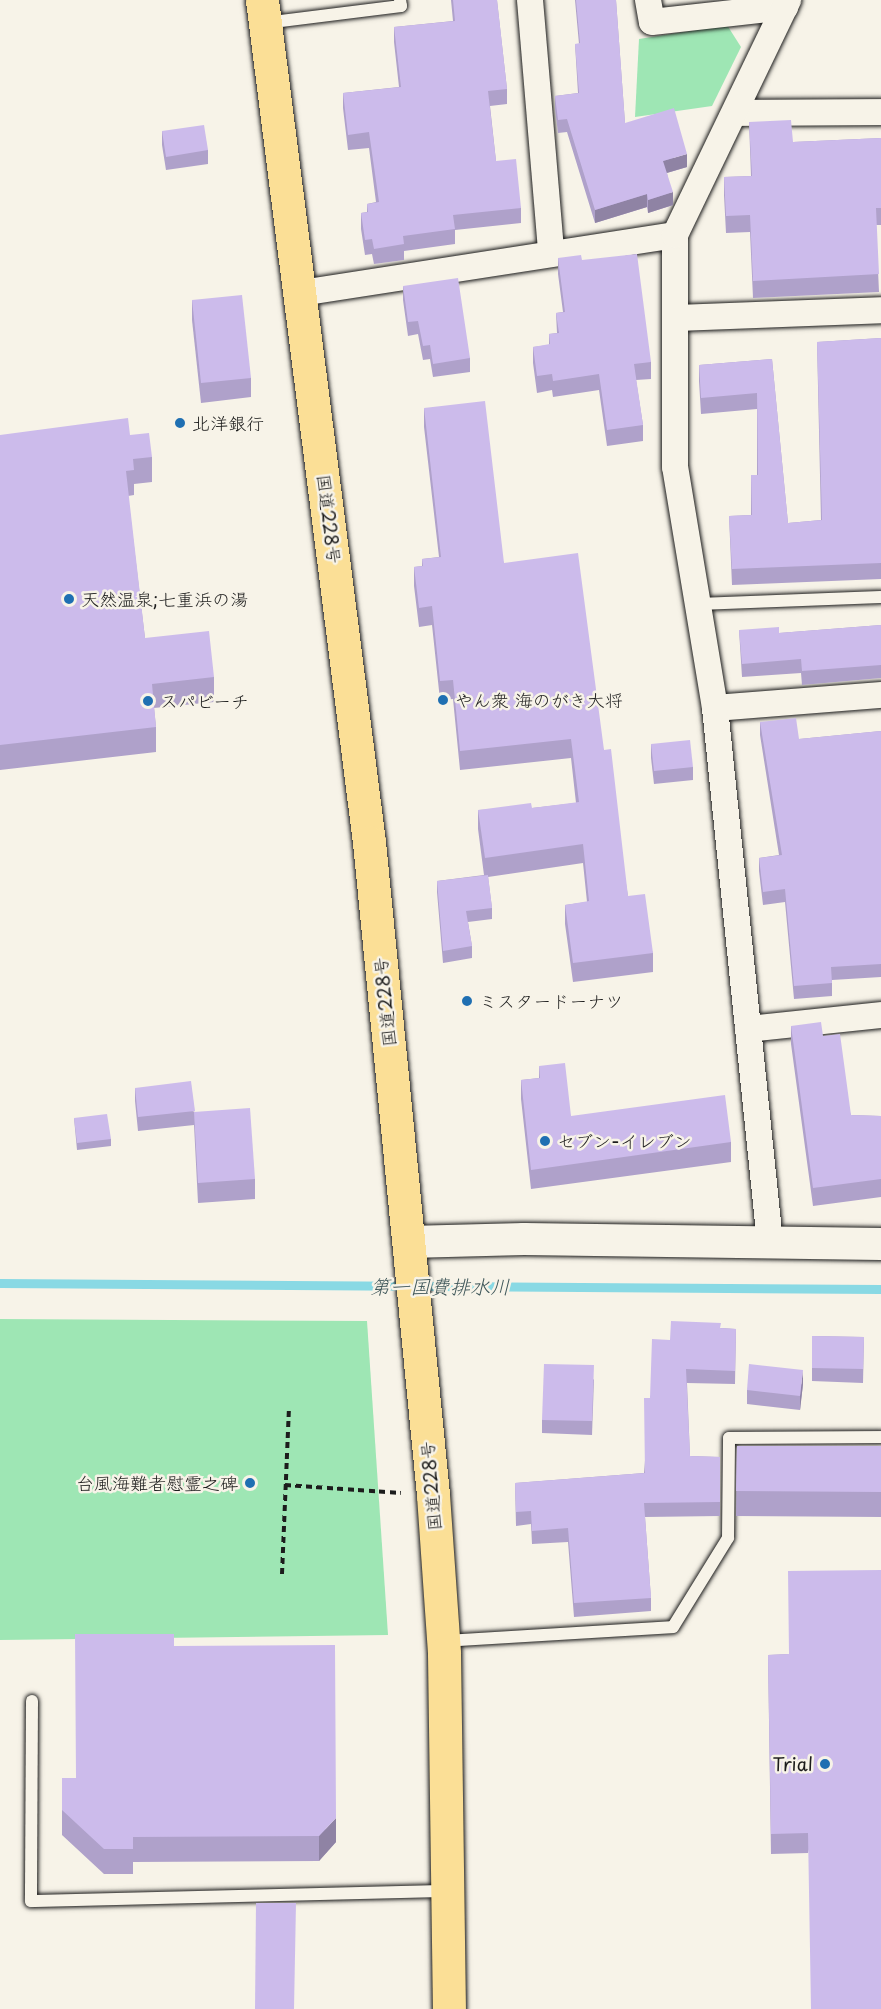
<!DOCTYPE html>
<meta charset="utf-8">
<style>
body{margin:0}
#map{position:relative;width:881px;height:2009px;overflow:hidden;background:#f7f3e8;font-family:"Playpen Sans","Klee One",sans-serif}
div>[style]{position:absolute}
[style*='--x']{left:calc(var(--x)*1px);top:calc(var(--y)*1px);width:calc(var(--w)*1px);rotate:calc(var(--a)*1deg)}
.green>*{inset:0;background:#9ee6b4}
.stream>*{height:9px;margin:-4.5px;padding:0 4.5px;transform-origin:4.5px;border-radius:4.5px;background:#89d9e4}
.path>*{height:4px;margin-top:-2px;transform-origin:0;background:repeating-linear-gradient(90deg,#1c1c1c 0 6px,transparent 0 10.5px)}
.roads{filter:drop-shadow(0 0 2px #1c1c1c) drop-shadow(0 0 2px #1c1c1c)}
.service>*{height:12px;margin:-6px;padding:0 6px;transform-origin:6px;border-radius:6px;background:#f7f3e8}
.minor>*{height:26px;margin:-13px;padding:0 13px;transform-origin:13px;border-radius:13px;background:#f7f3e8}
.tertiary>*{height:32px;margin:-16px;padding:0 16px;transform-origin:16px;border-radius:16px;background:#f7f3e8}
.trunk>*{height:33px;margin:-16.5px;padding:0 16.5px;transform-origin:16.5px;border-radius:16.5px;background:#fbdf96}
.wall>*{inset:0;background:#afa1ca}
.shaded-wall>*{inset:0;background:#8f83a4}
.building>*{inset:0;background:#ccbbeb}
.dots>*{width:16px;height:16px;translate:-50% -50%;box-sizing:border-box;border:3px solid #f7f3e8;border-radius:50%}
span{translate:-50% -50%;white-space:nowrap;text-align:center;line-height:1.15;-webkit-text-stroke:5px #f7f3e8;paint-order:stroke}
.poi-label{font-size:18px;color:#1c1c1c}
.left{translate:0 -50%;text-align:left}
.right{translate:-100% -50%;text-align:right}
.street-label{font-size:18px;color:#1c1c1c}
.water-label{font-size:20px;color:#3d5558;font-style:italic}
</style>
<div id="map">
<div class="green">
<div style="clip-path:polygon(727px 25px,741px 47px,712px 106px,635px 117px,639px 39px)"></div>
<div style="clip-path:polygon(0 1319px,367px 1321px,388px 1635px,0 1640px)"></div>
</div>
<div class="stream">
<div style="--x:0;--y:1283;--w:881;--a:0.39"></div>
</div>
<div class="path">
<div style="--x:285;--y:1485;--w:116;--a:3.9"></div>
<div style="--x:282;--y:1574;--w:165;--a:-87.6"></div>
</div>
<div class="roads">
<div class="service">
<div style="--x:265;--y:23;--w:137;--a:-7.1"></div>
<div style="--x:401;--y:6;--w:6;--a:-99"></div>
<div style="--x:698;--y:604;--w:183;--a:-2.2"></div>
<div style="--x:444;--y:1641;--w:229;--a:-3.5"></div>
<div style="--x:673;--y:1627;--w:105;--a:-58.3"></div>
<div style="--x:728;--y:1538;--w:100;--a:-89.4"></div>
<div style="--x:729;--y:1438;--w:152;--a:-0.4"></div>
<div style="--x:32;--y:1701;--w:200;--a:90.3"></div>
<div style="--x:31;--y:1901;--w:415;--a:-1.4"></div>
</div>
<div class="minor">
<div style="--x:530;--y:0;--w:253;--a:85.2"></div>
<div style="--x:648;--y:0;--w:22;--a:80"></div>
<div style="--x:652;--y:22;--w:134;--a:-6.4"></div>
<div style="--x:736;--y:113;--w:145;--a:-0.4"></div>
<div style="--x:301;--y:293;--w:378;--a:-8.8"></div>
<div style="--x:677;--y:318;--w:204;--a:-2.2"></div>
<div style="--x:715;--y:708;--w:167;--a:-4.5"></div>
<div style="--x:748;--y:1029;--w:134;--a:-6"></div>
<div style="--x:770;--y:1242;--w:537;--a:-95.88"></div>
<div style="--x:715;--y:708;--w:244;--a:-99.4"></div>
<div style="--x:675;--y:467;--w:232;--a:-90"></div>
<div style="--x:675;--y:235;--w:261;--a:-64.3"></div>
</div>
<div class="tertiary">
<div style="--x:409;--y:1242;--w:115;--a:-1.5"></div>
<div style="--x:524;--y:1239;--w:357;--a:0.8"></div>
</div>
<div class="trunk">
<div style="--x:262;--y:0;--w:849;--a:82.76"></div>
<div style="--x:369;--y:842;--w:656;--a:84.4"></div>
<div style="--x:433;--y:1495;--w:159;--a:86"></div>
<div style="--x:444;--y:1654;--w:355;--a:89.2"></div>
</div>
</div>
<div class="wall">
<div style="clip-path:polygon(451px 0,497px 0,507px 89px,507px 104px,490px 106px,496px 161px,521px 208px,521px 223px,455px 230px,455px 244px,404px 251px,404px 260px,374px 264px,372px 254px,365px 255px,361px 229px,361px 213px,367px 212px,367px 204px,376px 202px,369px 148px,348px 150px,343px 108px,343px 93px,399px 87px,394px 42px,394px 27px,453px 21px)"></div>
<div style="clip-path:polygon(575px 0,616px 0,625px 123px,687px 167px,667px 173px,673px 205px,648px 213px,647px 207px,595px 223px,567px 132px,558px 133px,555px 109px,555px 96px,578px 93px,575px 44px,579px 44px)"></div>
<div style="clip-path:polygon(749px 122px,793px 142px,881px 138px,881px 225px,876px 225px,879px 292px,753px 298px,750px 232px,726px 233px,724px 195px,724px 177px,751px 176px)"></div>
<div style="clip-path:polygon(162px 131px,208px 150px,208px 164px,166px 170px,162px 145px)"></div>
<div style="clip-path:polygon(558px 258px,582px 260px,651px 362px,651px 379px,636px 380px,643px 425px,643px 441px,607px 446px,599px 390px,553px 397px,552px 390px,537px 393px,533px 363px,533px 347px,549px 345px,549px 334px,557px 333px,556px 313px,563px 312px,558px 274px)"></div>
<div style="clip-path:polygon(403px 286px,470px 358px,470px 372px,433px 377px,430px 359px,423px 360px,418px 334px,408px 336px,403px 300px)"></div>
<div style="clip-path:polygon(192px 300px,251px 378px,251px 397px,201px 403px,192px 320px)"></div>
<div style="clip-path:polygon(881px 338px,881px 579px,732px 585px,729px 516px,751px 515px,751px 475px,757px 475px,757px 409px,701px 414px,699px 381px,699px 365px,772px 359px,788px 523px,821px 520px,817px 342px)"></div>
<div style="clip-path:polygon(424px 408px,504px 563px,604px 750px,628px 896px,653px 953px,653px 972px,573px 982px,565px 924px,565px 905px,587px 902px,583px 863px,488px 877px,492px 908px,492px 919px,468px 922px,472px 946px,472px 958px,443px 963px,437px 892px,437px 881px,484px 875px,478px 829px,478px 810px,532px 808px,576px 803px,571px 758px,460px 770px,453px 699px,440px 700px,432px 625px,419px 627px,414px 586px,414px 567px,422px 566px,422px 559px,439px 557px,424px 427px)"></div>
<div style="clip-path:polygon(0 435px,152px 457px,152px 482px,134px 484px,134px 495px,128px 496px,145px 638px,214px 677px,214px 702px,154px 708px,156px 727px,156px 752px,0 770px)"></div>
<div style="clip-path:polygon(881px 625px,881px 678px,802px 685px,801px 673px,742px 677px,739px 630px,779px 633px)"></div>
<div style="clip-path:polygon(760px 722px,799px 739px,881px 731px,881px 977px,832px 980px,832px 996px,794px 999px,785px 902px,763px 905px,759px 871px,759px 858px,779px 855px,760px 735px)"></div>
<div style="clip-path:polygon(651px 744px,693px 767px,693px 780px,654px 784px,651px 758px)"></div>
<div style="clip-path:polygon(791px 1026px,823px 1036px,851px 1115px,881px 1116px,881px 1197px,813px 1206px,791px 1044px)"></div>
<div style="clip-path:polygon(539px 1066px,571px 1116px,731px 1142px,731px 1162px,531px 1189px,521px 1099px,521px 1080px,539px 1078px)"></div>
<div style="clip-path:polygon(135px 1088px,195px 1112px,255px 1179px,255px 1199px,198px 1203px,194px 1125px,138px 1131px,135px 1101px)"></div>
<div style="clip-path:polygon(74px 1118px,111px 1139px,111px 1146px,77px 1150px)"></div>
<div style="clip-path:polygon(721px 1328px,736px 1329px,735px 1384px,687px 1383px,690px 1456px,720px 1457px,720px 1516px,645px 1517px,651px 1598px,651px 1611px,574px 1617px,568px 1542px,532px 1544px,531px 1524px,516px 1526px,515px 1483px,644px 1473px,650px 1398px,670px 1340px)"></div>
<div style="clip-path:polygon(812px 1336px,864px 1337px,863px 1383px,812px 1381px)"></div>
<div style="clip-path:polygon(594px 1379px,592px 1435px,542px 1433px,542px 1420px)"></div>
<div style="clip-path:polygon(803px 1384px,800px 1410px,747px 1404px,747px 1390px)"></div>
<div style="clip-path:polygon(737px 1446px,881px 1446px,881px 1517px,736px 1516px)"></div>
<div style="clip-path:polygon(881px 1570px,808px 1853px,771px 1854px,768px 1655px,789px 1654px)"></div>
<div style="clip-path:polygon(174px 1646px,336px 1842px,319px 1861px,133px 1862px,133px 1874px,104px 1874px,62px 1835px,62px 1778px,76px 1778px)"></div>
</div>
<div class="shaded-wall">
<div style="clip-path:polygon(687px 154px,687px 167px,663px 174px,663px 161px)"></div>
<div style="clip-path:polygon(673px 192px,673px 205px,648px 213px,648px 200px)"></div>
<div style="clip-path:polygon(647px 194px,647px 207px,595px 223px,595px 210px)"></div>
<div style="clip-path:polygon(803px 1370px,803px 1384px,800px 1410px,800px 1396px)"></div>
<div style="clip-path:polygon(336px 1818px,336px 1842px,319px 1861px,319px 1836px)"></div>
</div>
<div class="building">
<div style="clip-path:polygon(453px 0,497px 0,507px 89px,488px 91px,496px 161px,516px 159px,521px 208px,453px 215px,455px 229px,403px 236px,404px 244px,374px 249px,372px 239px,365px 240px,361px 213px,368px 212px,367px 204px,379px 202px,369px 132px,348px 135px,343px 93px,401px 87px,394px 27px,455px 21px)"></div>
<div style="clip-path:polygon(576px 0,616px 0,625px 123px,674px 108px,687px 154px,663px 161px,673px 192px,648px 200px,647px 194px,595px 210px,567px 119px,558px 120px,555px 96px,579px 93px,575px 44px,580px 43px)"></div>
<div style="clip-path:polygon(791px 120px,793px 142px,881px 138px,881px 208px,876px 208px,879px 274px,753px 281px,750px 215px,726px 216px,724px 177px,752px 176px,749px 122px)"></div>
<div style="clip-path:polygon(204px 125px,208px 150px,166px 157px,162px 131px)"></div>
<div style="clip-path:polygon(637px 254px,651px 362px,634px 364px,643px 425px,607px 430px,599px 374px,553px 381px,552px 374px,537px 376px,533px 347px,550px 344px,549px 334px,559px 333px,556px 313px,565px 312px,558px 258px,581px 255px,582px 260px)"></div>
<div style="clip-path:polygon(458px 278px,470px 358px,433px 364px,430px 345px,423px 346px,418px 321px,408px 322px,403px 286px)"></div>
<div style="clip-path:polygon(242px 295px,251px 378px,201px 383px,192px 300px)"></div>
<div style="clip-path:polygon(881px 338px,881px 563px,732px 569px,729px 516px,752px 515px,751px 475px,758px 475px,757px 393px,701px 398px,699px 365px,772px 359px,788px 523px,822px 520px,817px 342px)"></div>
<div style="clip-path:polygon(485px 401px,504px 563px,578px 553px,604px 750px,611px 749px,628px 896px,645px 894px,653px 953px,573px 963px,565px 905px,589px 901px,583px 844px,485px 858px,478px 810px,531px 803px,532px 808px,579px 802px,571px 739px,460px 751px,453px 680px,440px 681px,432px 606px,419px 608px,414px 567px,423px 566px,422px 559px,441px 557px,424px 408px)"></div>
<div style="clip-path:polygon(128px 418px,130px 435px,149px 433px,152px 457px,133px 459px,134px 470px,126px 471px,145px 638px,209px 631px,214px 677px,152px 684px,156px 727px,0 745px,0 435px)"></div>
<div style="clip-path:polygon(881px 625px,881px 665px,802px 671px,801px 659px,742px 664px,739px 630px,779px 627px,779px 633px)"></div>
<div style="clip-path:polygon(796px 718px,799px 739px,881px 731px,881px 964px,831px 967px,832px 983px,794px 986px,785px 889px,763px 892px,759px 858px,782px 855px,760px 722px)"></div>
<div style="clip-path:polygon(690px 740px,693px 767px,654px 771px,651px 744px)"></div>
<div style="clip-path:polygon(488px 875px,492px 908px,466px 911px,472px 946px,443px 951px,437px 881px)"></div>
<div style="clip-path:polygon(821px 1022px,823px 1036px,840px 1034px,851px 1115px,881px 1116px,881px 1179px,813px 1188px,791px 1026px)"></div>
<div style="clip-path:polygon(565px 1063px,571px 1116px,725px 1095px,731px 1142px,531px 1170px,521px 1080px,540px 1078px,539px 1066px)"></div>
<div style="clip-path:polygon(191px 1081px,195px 1111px,138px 1117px,135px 1088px)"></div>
<div style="clip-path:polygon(250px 1108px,255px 1179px,198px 1183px,194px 1112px)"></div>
<div style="clip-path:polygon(107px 1114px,111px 1139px,77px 1143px,74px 1118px)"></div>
<div style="clip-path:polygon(671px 1321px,721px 1323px,720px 1328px,736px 1329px,735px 1371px,686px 1369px,690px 1456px,720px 1457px,720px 1502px,644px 1503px,651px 1598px,574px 1603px,568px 1528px,532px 1531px,531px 1511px,516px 1512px,515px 1483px,645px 1473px,644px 1398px,650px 1398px,652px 1339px,670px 1340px)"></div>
<div style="clip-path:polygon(812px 1336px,864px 1337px,863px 1369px,812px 1368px)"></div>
<div style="clip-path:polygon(544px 1364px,594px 1365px,592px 1421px,542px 1420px)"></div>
<div style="clip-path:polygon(749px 1364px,803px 1370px,800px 1396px,747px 1390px)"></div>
<div style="clip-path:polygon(737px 1446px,881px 1446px,881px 1492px,736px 1491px)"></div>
<div style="clip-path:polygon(881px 1570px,881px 2009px,811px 2009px,808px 1833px,771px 1834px,768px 1655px,789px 1654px,788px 1571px)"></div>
<div style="clip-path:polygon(75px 1634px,174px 1634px,174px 1646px,335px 1645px,336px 1818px,319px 1836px,133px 1837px,133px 1849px,104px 1849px,62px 1810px,62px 1778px,76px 1778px)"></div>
<div style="clip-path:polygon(256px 1903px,296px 1903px,294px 2009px,255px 2009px)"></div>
</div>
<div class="dots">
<div style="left:180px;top:423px;background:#1f6fb2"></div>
<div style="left:69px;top:599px;background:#1f6fb2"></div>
<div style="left:443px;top:700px;background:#1f6fb2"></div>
<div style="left:148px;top:701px;background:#1f6fb2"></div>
<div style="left:467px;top:1001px;background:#1f6fb2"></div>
<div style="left:545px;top:1141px;background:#1f6fb2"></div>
<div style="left:250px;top:1483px;background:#1f6fb2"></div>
<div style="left:825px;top:1764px;background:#1f6fb2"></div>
</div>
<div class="poi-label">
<span class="left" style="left:192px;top:423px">北洋銀行</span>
<span class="left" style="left:81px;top:599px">天然温泉;七重浜の湯</span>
<span class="left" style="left:455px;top:700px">やん衆 海のがき大将</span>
<span class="left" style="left:160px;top:701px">スパビーチ</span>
<span class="left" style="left:479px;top:1001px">ミスタードーナツ</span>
<span class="left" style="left:557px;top:1141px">セブン-イレブン</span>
<span class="right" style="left:238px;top:1483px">台風海難者慰霊之碑</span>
<span class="right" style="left:813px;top:1764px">Trial</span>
</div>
<div class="street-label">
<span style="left:329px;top:519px;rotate:83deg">国道228号</span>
<span style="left:385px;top:1002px;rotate:-96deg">国道228号</span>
<span style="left:431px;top:1486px;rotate:-95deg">国道228号</span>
</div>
<div class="water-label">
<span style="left:440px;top:1286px">第一国費排水川</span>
</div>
</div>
